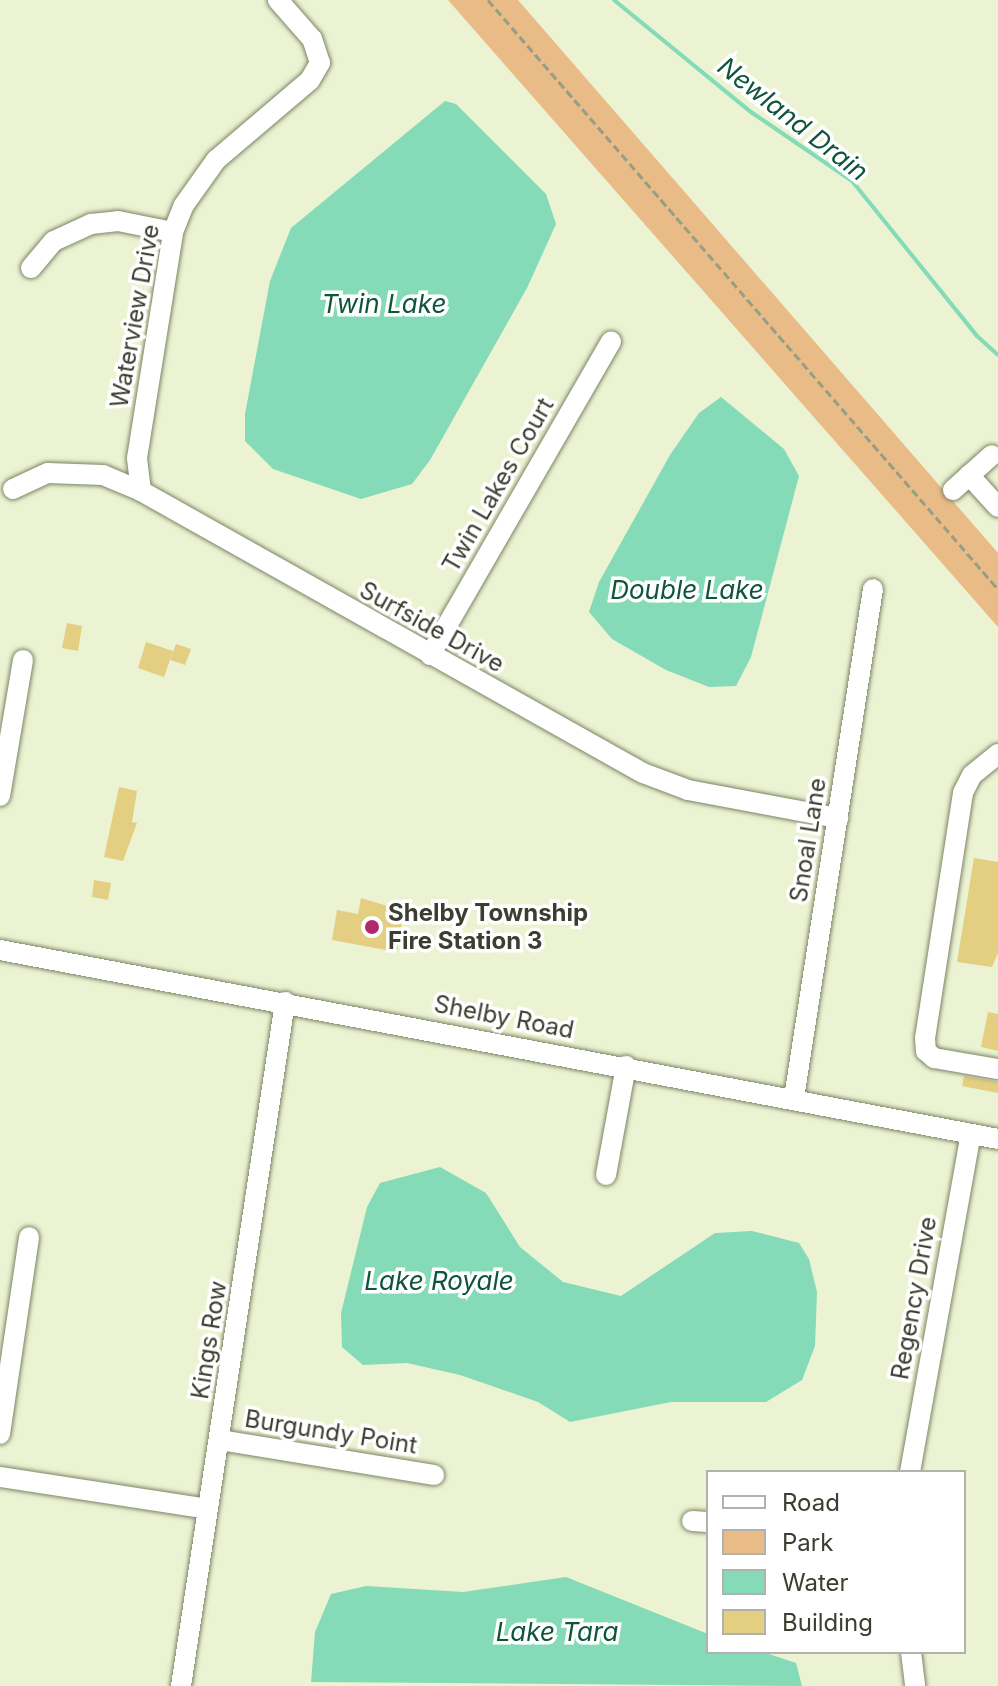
<!DOCTYPE html>
<style>
body{margin:0}
#map{position:relative;width:998px;height:1686px;overflow:hidden;background:#ebf3d2;font-family:Inter,sans-serif}
div>[style]{position:absolute}
[style*='--x']{left:calc(var(--x)*1px);top:calc(var(--y)*1px);width:calc(var(--w)*1px);rotate:calc(var(--a)*1deg)}
.green>*{inset:0;background:#e9bb87}
.water>*{inset:0;background:#85dab7}
.stream>*{height:4px;margin:-2px;padding:0 2px;transform-origin:2px;border-radius:2px;background:#85dab7}
.building>*{inset:0;background:#e4ce82}
.path>*{height:3px;margin-top:-1.5px;transform-origin:0;background:repeating-linear-gradient(90deg,#989d85 0 8px,transparent 0 12px)}
.roads{filter:drop-shadow(0 0 2px #7e8466) drop-shadow(0 0 2px #7e8466)}
.minor>*{height:20px;margin:-10px;padding:0 10px;transform-origin:10px;border-radius:10px;background:#fff}
.dots>*{width:22px;height:22px;translate:-50% -50%;box-sizing:border-box;border:4px solid #fff;border-radius:50%}
span{translate:-50% -50%;white-space:nowrap;text-align:center;line-height:1.15;-webkit-text-stroke:7px #fff;paint-order:stroke}
.street-label{font-size:24px;color:#3c3e31}
.poi-label{font-size:24px;color:#3c3e31;font-weight:700}
.left{translate:0 -50%;text-align:left}
.water-label{font-size:26px;color:#0f553e;font-style:italic}
.legend{position:absolute;left:706px;top:1470px;width:260px;height:184px;box-sizing:border-box;background:#fff;border:2px solid #b1b2ad;margin:0;padding:10px 14px;list-style:none;font-size:24px;color:#3c3e31}
.legend li{display:flex;align-items:center;gap:16px;height:40px}
.legend b{width:40px;border:2px solid #b1b2ad}
</style>
<div id="map">
<div class="green">
<div style="clip-path:polygon(448px 0,518px 0,998px 553px,998px 627px)"></div>
</div>
<div class="water">
<div style="clip-path:polygon(445px 101px,456px 104px,546px 194px,556px 224px,527px 288px,430px 460px,412px 484px,361px 499px,273px 469px,245px 441px,245px 414px,270px 281px,291px 228px)"></div>
<div style="clip-path:polygon(721px 397px,784px 449px,799px 476px,751px 657px,736px 686px,709px 687px,666px 670px,612px 639px,589px 612px,599px 582px,670px 455px,699px 413px)"></div>
<div style="clip-path:polygon(440px 1167px,486px 1193px,520px 1247px,563px 1282px,621px 1296px,715px 1233px,752px 1231px,799px 1243px,809px 1259px,817px 1292px,815px 1346px,802px 1380px,766px 1402px,671px 1402px,570px 1422px,538px 1402px,460px 1375px,407px 1363px,363px 1365px,342px 1347px,341px 1313px,367px 1207px,380px 1183px)"></div>
<div style="clip-path:polygon(566px 1577px,708px 1634px,708px 1652px,763px 1652px,796px 1663px,802px 1686px,311px 1682px,315px 1632px,331px 1594px,366px 1586px,463px 1592px)"></div>
</div>
<div class="stream">
<div style="--x:614;--y:0;--w:177;--a:39.3"></div>
<div style="--x:751;--y:112;--w:122;--a:34.3"></div>
<div style="--x:852;--y:181;--w:199;--a:51.1"></div>
<div style="--x:977;--y:336;--w:28;--a:42"></div>
</div>
<div class="building">
<div style="clip-path:polygon(67px 623px,82px 626px,78px 651px,62px 648px)"></div>
<div style="clip-path:polygon(146px 642px,173px 651px,164px 677px,138px 668px)"></div>
<div style="clip-path:polygon(176px 644px,191px 649px,185px 665px,170px 660px)"></div>
<div style="clip-path:polygon(119px 787px,137px 791px,132px 822px,137px 823px,123px 861px,104px 857px)"></div>
<div style="clip-path:polygon(974px 858px,998px 862px,998px 953px,992px 967px,957px 962px)"></div>
<div style="clip-path:polygon(94px 880px,111px 883px,108px 900px,92px 897px)"></div>
<div style="clip-path:polygon(361px 898px,404px 911px,397px 952px,332px 940px,337px 910px,358px 914px)"></div>
<div style="clip-path:polygon(988px 1012px,998px 1014px,998px 1051px,981px 1047px)"></div>
<div style="clip-path:polygon(964px 1076px,998px 1082px,998px 1093px,962px 1086px)"></div>
</div>
<div class="path">
<div style="--x:488;--y:0;--w:779;--a:49.11"></div>
</div>
<div class="roads">
<div class="minor">
<div style="--x:31;--y:268;--w:35;--a:-50"></div>
<div style="--x:54;--y:241;--w:41;--a:-24.7"></div>
<div style="--x:91;--y:224;--w:27;--a:-6"></div>
<div style="--x:118;--y:221;--w:56;--a:11.3"></div>
<div style="--x:969;--y:475;--w:43;--a:47.8"></div>
<div style="--x:13;--y:489;--w:38;--a:-25"></div>
<div style="--x:48;--y:473;--w:55;--a:2.1"></div>
<div style="--x:103;--y:475;--w:41;--a:22.8"></div>
<div style="--x:141;--y:491;--w:576;--a:29.33"></div>
<div style="--x:643;--y:773;--w:48;--a:20.7"></div>
<div style="--x:688;--y:790;--w:153;--a:10.6"></div>
<div style="--x:953;--y:490;--w:52;--a:-41.9"></div>
<div style="--x:141;--y:491;--w:33;--a:-97"></div>
<div style="--x:137;--y:458;--w:229;--a:-80.9"></div>
<div style="--x:173;--y:232;--w:29;--a:-68"></div>
<div style="--x:184;--y:205;--w:55;--a:-54.6"></div>
<div style="--x:216;--y:160;--w:123;--a:-40.4"></div>
<div style="--x:310;--y:80;--w:20;--a:-60"></div>
<div style="--x:320;--y:63;--w:25;--a:-108"></div>
<div style="--x:312;--y:39;--w:52;--a:-131.1"></div>
<div style="--x:430;--y:655;--w:362;--a:-60"></div>
<div style="--x:998;--y:754;--w:33;--a:141"></div>
<div style="--x:972;--y:775;--w:20;--a:117"></div>
<div style="--x:963;--y:793;--w:248;--a:98.8"></div>
<div style="--x:925;--y:1038;--w:13;--a:86"></div>
<div style="--x:926;--y:1051;--w:11;--a:41"></div>
<div style="--x:934;--y:1058;--w:65;--a:9.8"></div>
<div style="--x:0;--y:796;--w:138;--a:-80.4"></div>
<div style="--x:0;--y:950;--w:1016;--a:10.72"></div>
<div style="--x:794;--y:1098;--w:515;--a:-81.18"></div>
<div style="--x:606;--y:1175;--w:111;--a:-79.6"></div>
<div style="--x:0;--y:1434;--w:199;--a:-81.6"></div>
<div style="--x:220;--y:1440;--w:217;--a:9.3"></div>
<div style="--x:910;--y:1472;--w:343;--a:-79.8"></div>
<div style="--x:0;--y:1477;--w:210;--a:8.7"></div>
<div style="--x:692;--y:1521;--w:16;--a:4"></div>
<div style="--x:911;--y:1652;--w:34;--a:83"></div>
<div style="--x:181;--y:1686;--w:692;--a:-81.35"></div>
</div>
</div>
<div class="dots">
<div style="left:372px;top:927px;background:#b1296a"></div>
</div>
<div class="street-label">
<span style="left:135px;top:316px;rotate:-80deg">Waterview Drive</span>
<span style="left:498px;top:485px;rotate:-60deg">Twin Lakes Court</span>
<span style="left:432px;top:627px;rotate:29deg">Surfside Drive</span>
<span style="left:808px;top:840px;rotate:-81deg">Snoal Lane</span>
<span style="left:504px;top:1017px;rotate:11deg">Shelby Road</span>
<span style="left:914px;top:1298px;rotate:-80deg">Regency Drive</span>
<span style="left:209px;top:1340px;rotate:-81deg">Kings Row</span>
<span style="left:331px;top:1432px;rotate:9deg">Burgundy Point</span>
</div>
<div class="poi-label">
<span class="left" style="left:388px;top:927px">Shelby Township<br>Fire Station 3</span>
</div>
<div class="water-label">
<span style="left:793px;top:119px;rotate:38deg">Newland Drain</span>
<span style="left:384px;top:304px">Twin Lake</span>
<span style="left:687px;top:590px">Double Lake</span>
<span style="left:439px;top:1281px">Lake Royale</span>
<span style="left:557px;top:1632px">Lake Tara</span>
</div>
<ul class="legend">
<li><b style="height:10px;background:#fff"></b>Road</li>
<li><b style="height:22px;background:#e9bb87"></b>Park</li>
<li><b style="height:22px;background:#85dab7"></b>Water</li>
<li><b style="height:22px;background:#e4ce82"></b>Building</li>
</ul>
</div>
